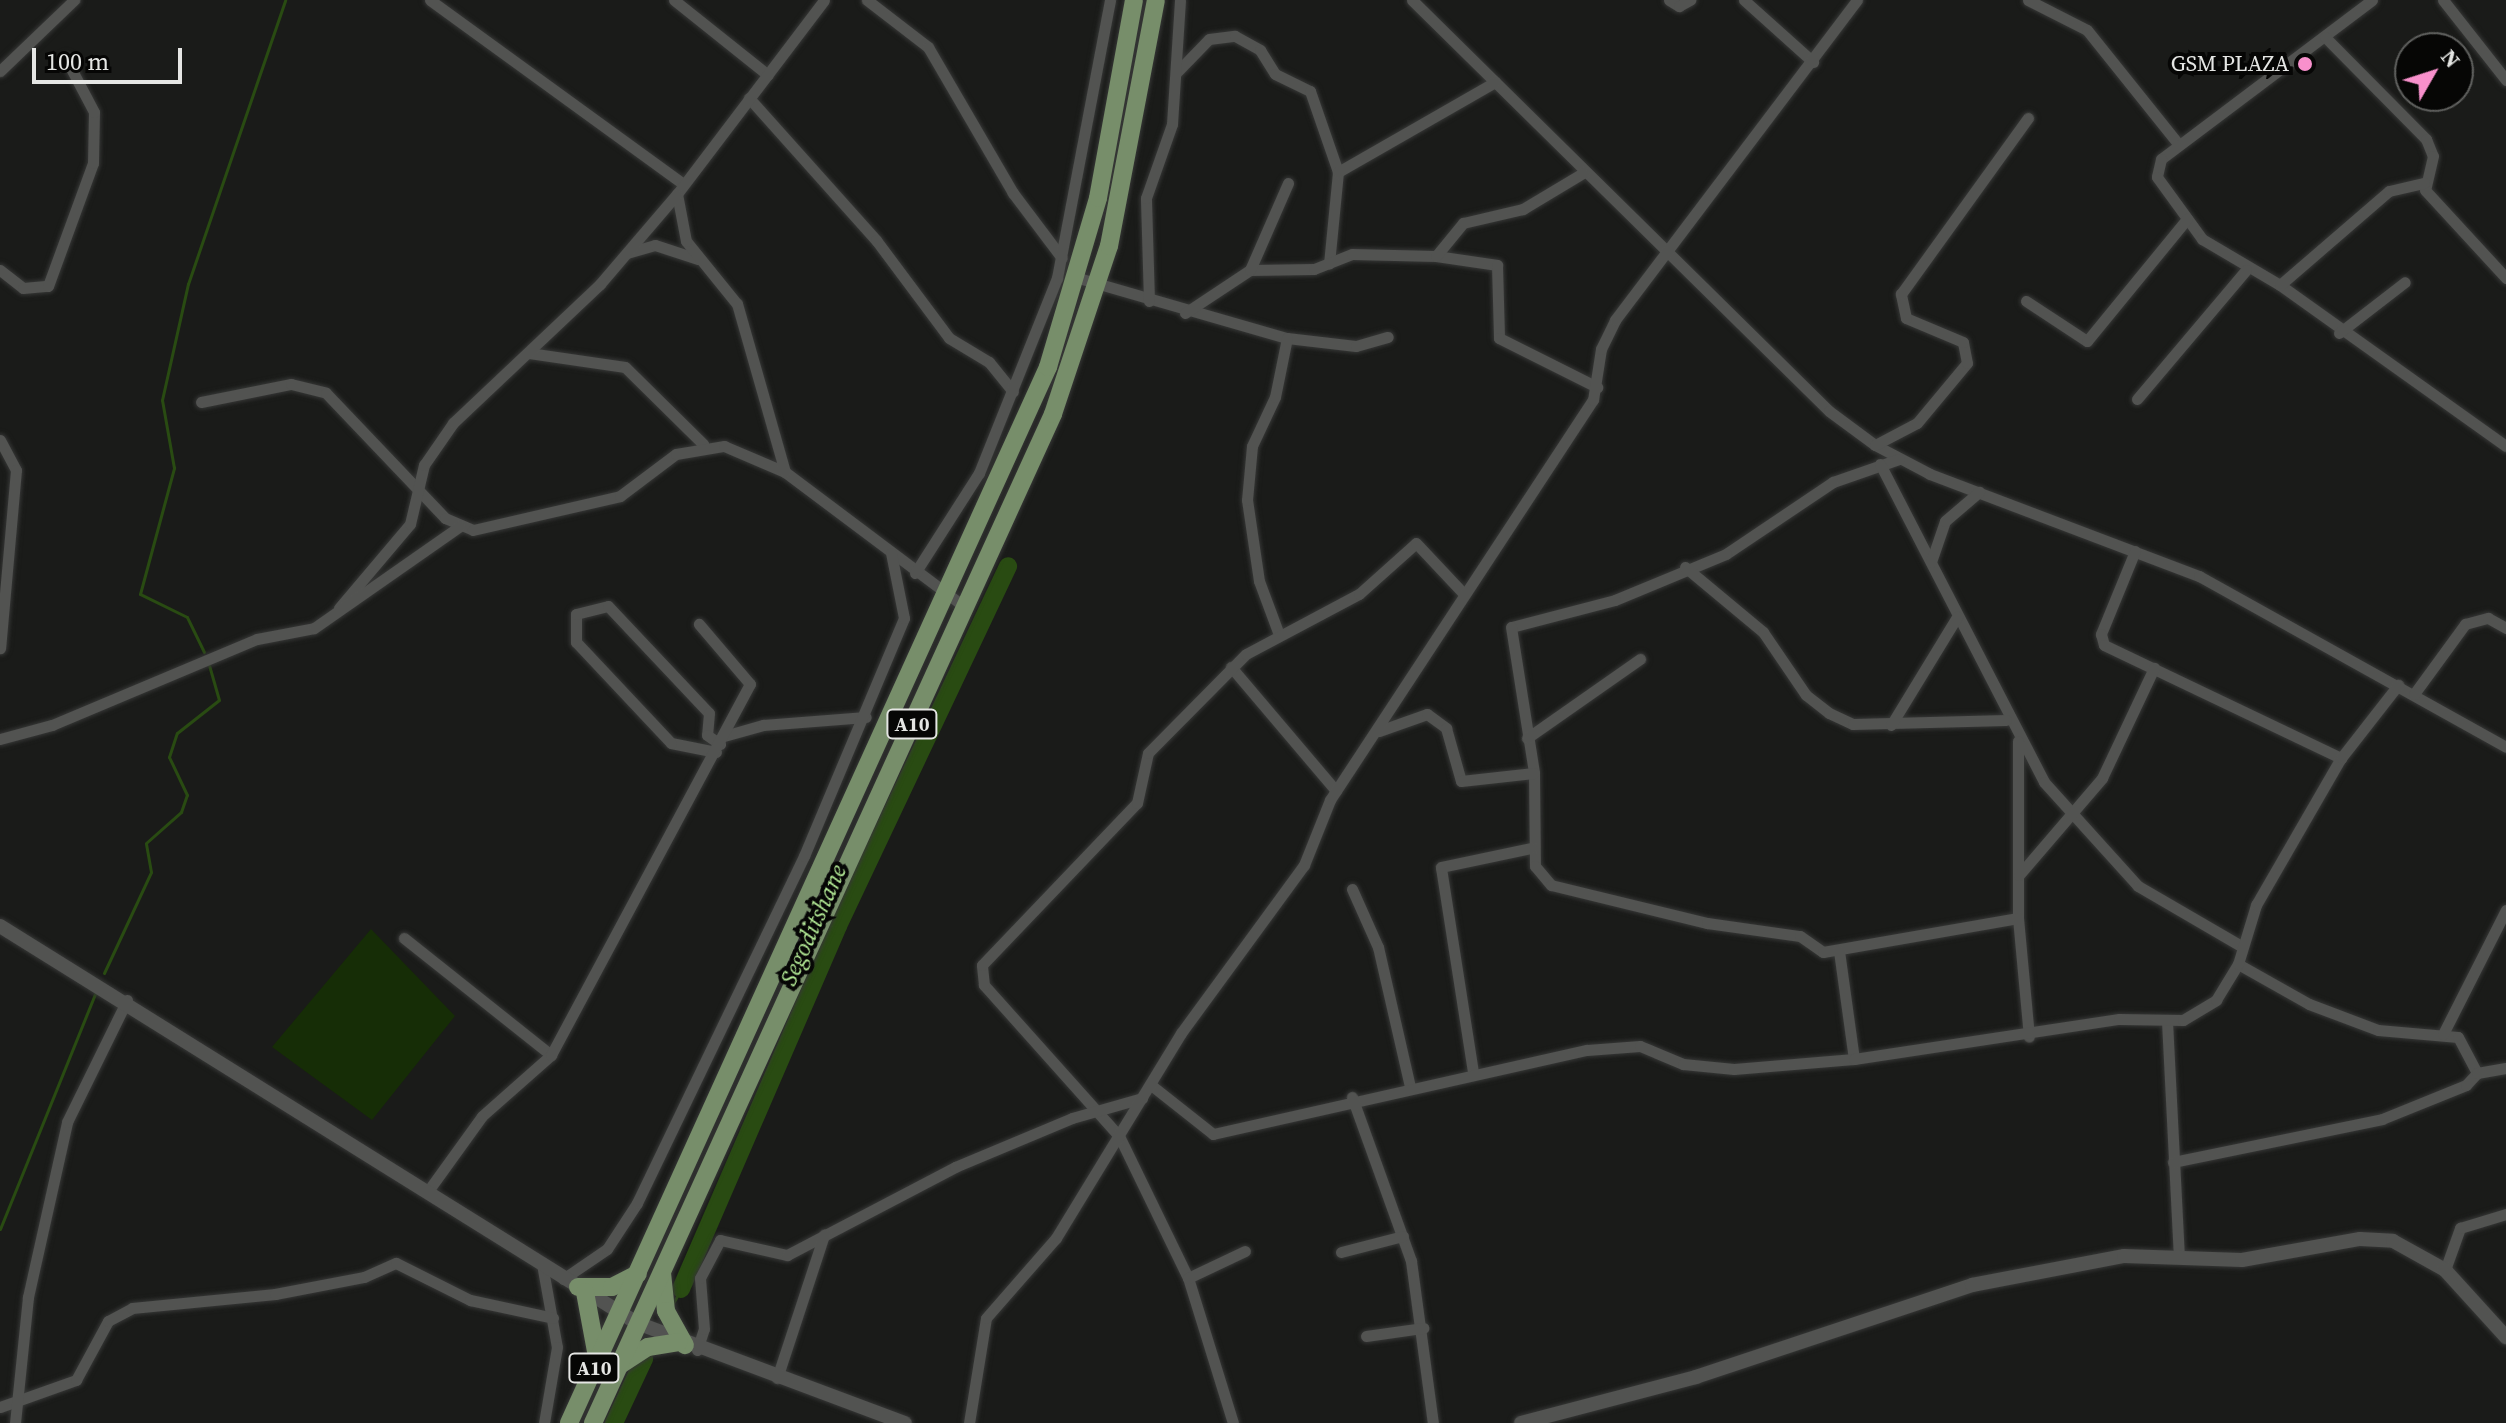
<!DOCTYPE html>
<style>
body{margin:0}
#map{position:relative;width:2506px;height:1423px;overflow:hidden;background:#1a1b19;font-family:"Source Serif 4",serif}
div>[style]{position:absolute}
[style*='--x']{left:calc(var(--x)*1px);top:calc(var(--y)*1px);width:calc(var(--w)*1px);rotate:calc(var(--a)*1deg)}
.green>*{inset:0;background:#162d06}
.stream>*{height:3px;margin:-1.5px;padding:0 1.5px;transform-origin:1.5px;border-radius:1.5px;background:#294b12}
.river>*{height:18px;margin:-9px;padding:0 9px;transform-origin:9px;border-radius:9px;background:#294b12}
.roads{filter:drop-shadow(0 0 2px #363736) drop-shadow(0 0 2px #363736)}
.minor>*{height:11px;margin:-5.5px;padding:0 5.5px;transform-origin:5.5px;border-radius:5.5px;background:#525351}
.tertiary>*{height:14px;margin:-7px;padding:0 7px;transform-origin:7px;border-radius:7px;background:#525351}
.primary>*{height:18px;margin:-9px;padding:0 9px;transform-origin:9px;border-radius:9px;background:#778e6a}
.dots>*{width:22px;height:22px;translate:-50% -50%;box-sizing:border-box;border:4px solid #060605;border-radius:50%}
span{translate:-50% -50%;white-space:nowrap;text-align:center;line-height:1.15;-webkit-text-stroke:8px #060605;paint-order:stroke}
.shield-label span{padding:2px 6px;background:#060605;border:2px solid;border-radius:6px;-webkit-text-stroke-width:0}
.shield-label{font-size:20px;color:#e5e6e4;font-weight:700}
.poi-label{font-size:22px;color:#e5e6e4}
.right{translate:-100% -50%;text-align:right}
.water-label{font-size:24px;color:#b3ea96;font-style:italic}
.north{position:absolute;left:2394px;top:32px;width:80px;height:80px;box-sizing:border-box;background:#060605;border:2px solid #5f605e;border-radius:50%;rotate:51deg;font-size:22px;font-weight:700;line-height:32px;text-align:center;color:#e5e6e4}
.north::after{content:'';display:block;margin:auto;width:28px;height:36px;background:#f890cc;clip-path:polygon(50% 0,100% 100%,50% 72%,0 100%)}
.scale{position:absolute;left:32px;top:48px;width:150px;height:36px;box-sizing:border-box;border:4px solid #e5e6e4;border-top:0;padding-left:10px;font-size:24px;line-height:28px;white-space:nowrap;color:#e5e6e4;-webkit-text-stroke:6px #060605;paint-order:stroke}
</style>
<div id="map">
<div class="green">
<div style="clip-path:polygon(371px 929px,455px 1016px,372px 1120px,272px 1047px)"></div>
</div>
<div class="stream">
<div style="--x:204;--y:652;--w:39;--a:-116"></div>
<div style="--x:187;--y:617;--w:52;--a:-153.9"></div>
<div style="--x:140;--y:594;--w:131;--a:-74.9"></div>
<div style="--x:174;--y:468;--w:69;--a:-100"></div>
<div style="--x:162;--y:400;--w:119;--a:-77.4"></div>
<div style="--x:188;--y:284;--w:300;--a:-71.1"></div>
<div style="--x:104;--y:973;--w:111;--a:-65"></div>
<div style="--x:151;--y:872;--w:29;--a:-100"></div>
<div style="--x:146;--y:843;--w:47;--a:-41.5"></div>
<div style="--x:181;--y:812;--w:18;--a:-71"></div>
<div style="--x:187;--y:795;--w:42;--a:-115.3"></div>
<div style="--x:169;--y:757;--w:25;--a:-72"></div>
<div style="--x:177;--y:733;--w:53;--a:-38.2"></div>
<div style="--x:219;--y:700;--w:36;--a:-106"></div>
<div style="--x:0;--y:1229;--w:257;--a:-68"></div>
<div style="--x:673;--y:1303;--w:16;--a:-60"></div>
</div>
<div class="river">
<div style="--x:681;--y:1289;--w:395;--a:-66.6"></div>
<div style="--x:838;--y:926;--w:398;--a:-64.7"></div>
<div style="--x:614;--y:1423;--w:71;--a:-64.9"></div>
</div>
<div class="roads">
<div class="minor">
<div style="--x:430;--y:0;--w:311;--a:36"></div>
<div style="--x:674;--y:0;--w:120;--a:38.6"></div>
<div style="--x:867;--y:0;--w:77;--a:37.6"></div>
<div style="--x:928;--y:47;--w:169;--a:59.8"></div>
<div style="--x:1013;--y:193;--w:81;--a:53"></div>
<div style="--x:1412;--y:0;--w:585;--a:44.58"></div>
<div style="--x:1829;--y:411;--w:57;--a:36.5"></div>
<div style="--x:1875;--y:445;--w:62;--a:27.8"></div>
<div style="--x:1930;--y:474;--w:288;--a:20.8"></div>
<div style="--x:2199;--y:576;--w:351;--a:29.1"></div>
<div style="--x:1669;--y:0;--w:12;--a:31"></div>
<div style="--x:1679;--y:6;--w:13;--a:-29"></div>
<div style="--x:1744;--y:0;--w:93;--a:41.9"></div>
<div style="--x:2028;--y:0;--w:66;--a:27"></div>
<div style="--x:2087;--y:30;--w:147;--a:51.3"></div>
<div style="--x:2372;--y:0;--w:264;--a:143"></div>
<div style="--x:2161;--y:159;--w:18;--a:103"></div>
<div style="--x:2157;--y:177;--w:77;--a:54"></div>
<div style="--x:2202;--y:239;--w:91;--a:30.5"></div>
<div style="--x:2280;--y:285;--w:277;--a:35.5"></div>
<div style="--x:2443;--y:0;--w:102;--a:51.8"></div>
<div style="--x:2325;--y:37;--w:144;--a:45.3"></div>
<div style="--x:2426;--y:139;--w:18;--a:68"></div>
<div style="--x:2433;--y:156;--w:35;--a:103"></div>
<div style="--x:2425;--y:190;--w:120;--a:47.4"></div>
<div style="--x:0;--y:71;--w:103;--a:-43.8"></div>
<div style="--x:1176;--y:73;--w:47;--a:-45.9"></div>
<div style="--x:1209;--y:39;--w:26;--a:-7"></div>
<div style="--x:1235;--y:36;--w:29;--a:29"></div>
<div style="--x:1260;--y:50;--w:28;--a:58"></div>
<div style="--x:1275;--y:74;--w:39;--a:26"></div>
<div style="--x:1310;--y:91;--w:86;--a:70.9"></div>
<div style="--x:1338;--y:172;--w:92;--a:95.6"></div>
<div style="--x:749;--y:98;--w:191;--a:48.2"></div>
<div style="--x:876;--y:240;--w:122;--a:53.3"></div>
<div style="--x:949;--y:338;--w:47;--a:31"></div>
<div style="--x:989;--y:362;--w:38;--a:51"></div>
<div style="--x:1338;--y:172;--w:181;--a:-29.8"></div>
<div style="--x:627;--y:253;--w:29;--a:-16"></div>
<div style="--x:655;--y:245;--w:45;--a:18"></div>
<div style="--x:1436;--y:256;--w:62;--a:8.4"></div>
<div style="--x:1497;--y:265;--w:73;--a:88.4"></div>
<div style="--x:1499;--y:338;--w:110;--a:26.6"></div>
<div style="--x:0;--y:270;--w:29;--a:38"></div>
<div style="--x:23;--y:288;--w:25;--a:-5"></div>
<div style="--x:48;--y:286;--w:131;--a:-69.9"></div>
<div style="--x:93;--y:163;--w:51;--a:-88.9"></div>
<div style="--x:94;--y:112;--w:60;--a:-117.8"></div>
<div style="--x:1250;--y:270;--w:64;--a:-0.9"></div>
<div style="--x:1314;--y:269;--w:41;--a:-21.5"></div>
<div style="--x:1352;--y:254;--w:84;--a:1.4"></div>
<div style="--x:1436;--y:256;--w:43;--a:-50.7"></div>
<div style="--x:1463;--y:223;--w:62;--a:-13.1"></div>
<div style="--x:1523;--y:209;--w:70;--a:-31"></div>
<div style="--x:1075;--y:277;--w:221;--a:16.1"></div>
<div style="--x:1287;--y:338;--w:69;--a:6.6"></div>
<div style="--x:1356;--y:346;--w:33;--a:-16"></div>
<div style="--x:2280;--y:285;--w:144;--a:-40.8"></div>
<div style="--x:2389;--y:191;--w:36;--a:-13"></div>
<div style="--x:1149;--y:301;--w:103;--a:-91.7"></div>
<div style="--x:1146;--y:198;--w:78;--a:-70.6"></div>
<div style="--x:1172;--y:124;--w:124;--a:-86.3"></div>
<div style="--x:2026;--y:301;--w:73;--a:33.3"></div>
<div style="--x:2087;--y:341;--w:158;--a:-50.7"></div>
<div style="--x:1185;--y:313;--w:78;--a:-33.5"></div>
<div style="--x:1250;--y:270;--w:95;--a:-66.4"></div>
<div style="--x:2339;--y:333;--w:83;--a:-37.7"></div>
<div style="--x:529;--y:353;--w:97;--a:8.3"></div>
<div style="--x:625;--y:367;--w:110;--a:44.6"></div>
<div style="--x:2137;--y:399;--w:169;--a:-49.8"></div>
<div style="--x:201;--y:402;--w:92;--a:-11.3"></div>
<div style="--x:291;--y:384;--w:36;--a:14"></div>
<div style="--x:326;--y:393;--w:173;--a:46.4"></div>
<div style="--x:445;--y:518;--w:30;--a:23"></div>
<div style="--x:473;--y:530;--w:151;--a:-13"></div>
<div style="--x:620;--y:496;--w:70;--a:-36.9"></div>
<div style="--x:676;--y:454;--w:49;--a:-9.5"></div>
<div style="--x:724;--y:446;--w:66;--a:23.1"></div>
<div style="--x:785;--y:472;--w:226;--a:36.9"></div>
<div style="--x:0;--y:440;--w:34;--a:62"></div>
<div style="--x:16;--y:470;--w:179;--a:95.1"></div>
<div style="--x:1875;--y:445;--w:47;--a:-27.6"></div>
<div style="--x:1917;--y:423;--w:78;--a:-50.2"></div>
<div style="--x:1967;--y:363;--w:21;--a:-101"></div>
<div style="--x:1963;--y:342;--w:62;--a:-157.2"></div>
<div style="--x:1906;--y:318;--w:25;--a:-102"></div>
<div style="--x:1901;--y:294;--w:217;--a:-54.2"></div>
<div style="--x:1899;--y:459;--w:70;--a:160.8"></div>
<div style="--x:1833;--y:482;--w:129;--a:146.1"></div>
<div style="--x:1726;--y:554;--w:120;--a:157.5"></div>
<div style="--x:1615;--y:600;--w:107;--a:165.4"></div>
<div style="--x:1511;--y:627;--w:148;--a:81"></div>
<div style="--x:1534;--y:773;--w:93;--a:89.4"></div>
<div style="--x:1535;--y:866;--w:25;--a:50"></div>
<div style="--x:1551;--y:885;--w:161;--a:13.7"></div>
<div style="--x:1707;--y:923;--w:94;--a:8"></div>
<div style="--x:1800;--y:936;--w:28;--a:35"></div>
<div style="--x:1823;--y:952;--w:198;--a:-9.9"></div>
<div style="--x:1880;--y:464;--w:358;--a:62.7"></div>
<div style="--x:2044;--y:782;--w:140;--a:47.9"></div>
<div style="--x:2138;--y:886;--w:119;--a:30.2"></div>
<div style="--x:785;--y:472;--w:175;--a:-105.9"></div>
<div style="--x:737;--y:304;--w:81;--a:-129"></div>
<div style="--x:686;--y:241;--w:48;--a:-100.8"></div>
<div style="--x:677;--y:194;--w:243;--a:-52.8"></div>
<div style="--x:2135;--y:551;--w:90;--a:112.3"></div>
<div style="--x:2101;--y:634;--w:11;--a:75"></div>
<div style="--x:2104;--y:645;--w:263;--a:25.5"></div>
<div style="--x:1931;--y:562;--w:43;--a:-71.1"></div>
<div style="--x:1945;--y:521;--w:45;--a:-40.5"></div>
<div style="--x:1685;--y:567;--w:102;--a:39.8"></div>
<div style="--x:1763;--y:632;--w:76;--a:55.7"></div>
<div style="--x:1806;--y:695;--w:29;--a:38"></div>
<div style="--x:1829;--y:713;--w:26;--a:25"></div>
<div style="--x:1853;--y:724;--w:153;--a:-1.5"></div>
<div style="--x:915;--y:573;--w:119;--a:-57.4"></div>
<div style="--x:979;--y:473;--w:210;--a:-68.2"></div>
<div style="--x:1057;--y:278;--w:283;--a:-79.2"></div>
<div style="--x:339;--y:608;--w:110;--a:-49.8"></div>
<div style="--x:410;--y:524;--w:61;--a:-76.7"></div>
<div style="--x:424;--y:465;--w:51;--a:-55.4"></div>
<div style="--x:453;--y:423;--w:202;--a:-43.4"></div>
<div style="--x:600;--y:284;--w:118;--a:-49.5"></div>
<div style="--x:1278;--y:632;--w:54;--a:-110.4"></div>
<div style="--x:1259;--y:581;--w:82;--a:-98.4"></div>
<div style="--x:1247;--y:500;--w:54;--a:-84.7"></div>
<div style="--x:1252;--y:446;--w:54;--a:-64.9"></div>
<div style="--x:1275;--y:397;--w:60;--a:-78.5"></div>
<div style="--x:1231;--y:667;--w:162;--a:49.7"></div>
<div style="--x:2414;--y:694;--w:87;--a:-53.9"></div>
<div style="--x:2465;--y:624;--w:24;--a:-15"></div>
<div style="--x:2488;--y:618;--w:21;--a:29"></div>
<div style="--x:1891;--y:725;--w:127;--a:-58.6"></div>
<div style="--x:1379;--y:731;--w:51;--a:-19.5"></div>
<div style="--x:1427;--y:714;--w:24;--a:36"></div>
<div style="--x:1446;--y:728;--w:55;--a:74.2"></div>
<div style="--x:1461;--y:781;--w:73;--a:-6.3"></div>
<div style="--x:724;--y:736;--w:41;--a:-15.8"></div>
<div style="--x:763;--y:725;--w:103;--a:-4.4"></div>
<div style="--x:1527;--y:738;--w:138;--a:-35"></div>
<div style="--x:0;--y:739;--w:54;--a:-15.1"></div>
<div style="--x:52;--y:725;--w:222;--a:-22.8"></div>
<div style="--x:257;--y:639;--w:58;--a:-10.9"></div>
<div style="--x:314;--y:628;--w:177;--a:-34.9"></div>
<div style="--x:2018;--y:741;--w:177;--a:90"></div>
<div style="--x:2018;--y:918;--w:119;--a:84.7"></div>
<div style="--x:716;--y:752;--w:46;--a:-168.7"></div>
<div style="--x:671;--y:743;--w:139;--a:-133.2"></div>
<div style="--x:576;--y:642;--w:28;--a:-90"></div>
<div style="--x:576;--y:614;--w:33;--a:-14"></div>
<div style="--x:608;--y:606;--w:147;--a:46.7"></div>
<div style="--x:709;--y:713;--w:22;--a:95"></div>
<div style="--x:707;--y:735;--w:16;--a:35"></div>
<div style="--x:2019;--y:875;--w:128;--a:-49.4"></div>
<div style="--x:2102;--y:778;--w:122;--a:-64.7"></div>
<div style="--x:1352;--y:889;--w:64;--a:65.9"></div>
<div style="--x:1378;--y:947;--w:144;--a:77.1"></div>
<div style="--x:404;--y:938;--w:188;--a:38.5"></div>
<div style="--x:1839;--y:951;--w:109;--a:82.1"></div>
<div style="--x:2238;--y:964;--w:81;--a:29.4"></div>
<div style="--x:2309;--y:1004;--w:74;--a:20.6"></div>
<div style="--x:2378;--y:1030;--w:80;--a:5"></div>
<div style="--x:2458;--y:1037;--w:41;--a:62.2"></div>
<div style="--x:2167;--y:1021;--w:235;--a:87.1"></div>
<div style="--x:2443;--y:1034;--w:139;--a:-63.1"></div>
<div style="--x:1473;--y:1072;--w:207;--a:-98.9"></div>
<div style="--x:1441;--y:867;--w:92;--a:-11.9"></div>
<div style="--x:1151;--y:1085;--w:79;--a:38.3"></div>
<div style="--x:1213;--y:1134;--w:383;--a:-12.7"></div>
<div style="--x:1587;--y:1050;--w:53;--a:-4.3"></div>
<div style="--x:1640;--y:1046;--w:47;--a:22.7"></div>
<div style="--x:1683;--y:1064;--w:51;--a:5.6"></div>
<div style="--x:1734;--y:1069;--w:120;--a:-4.8"></div>
<div style="--x:1854;--y:1059;--w:268;--a:-8.6"></div>
<div style="--x:2119;--y:1019;--w:64;--a:0.9"></div>
<div style="--x:2183;--y:1020;--w:39;--a:-31"></div>
<div style="--x:2216;--y:1000;--w:42;--a:-58.6"></div>
<div style="--x:2238;--y:964;--w:62;--a:-73"></div>
<div style="--x:2256;--y:905;--w:170;--a:-60"></div>
<div style="--x:2341;--y:758;--w:93;--a:-52"></div>
<div style="--x:1352;--y:1097;--w:174;--a:70.2"></div>
<div style="--x:1411;--y:1261;--w:163;--a:82.3"></div>
<div style="--x:2173;--y:1162;--w:213;--a:-11.6"></div>
<div style="--x:2382;--y:1119;--w:91;--a:-22"></div>
<div style="--x:2466;--y:1085;--w:16;--a:-47"></div>
<div style="--x:2477;--y:1073;--w:29;--a:-10"></div>
<div style="--x:428;--y:1191;--w:92;--a:-54.2"></div>
<div style="--x:482;--y:1116;--w:92;--a:-41.5"></div>
<div style="--x:551;--y:1055;--w:421;--a:-61.8"></div>
<div style="--x:750;--y:684;--w:79;--a:-130.4"></div>
<div style="--x:1341;--y:1252;--w:64;--a:-14.5"></div>
<div style="--x:542;--y:1264;--w:84;--a:79.8"></div>
<div style="--x:557;--y:1347;--w:77;--a:99.7"></div>
<div style="--x:2445;--y:1270;--w:45;--a:-70.3"></div>
<div style="--x:2460;--y:1228;--w:48;--a:-16.9"></div>
<div style="--x:1188;--y:1278;--w:158;--a:-115.9"></div>
<div style="--x:1119;--y:1136;--w:203;--a:-131.8"></div>
<div style="--x:984;--y:985;--w:20;--a:-96"></div>
<div style="--x:982;--y:965;--w:224;--a:-46.3"></div>
<div style="--x:1137;--y:803;--w:51;--a:-77.6"></div>
<div style="--x:1148;--y:753;--w:139;--a:-45.3"></div>
<div style="--x:1246;--y:654;--w:128;--a:-28"></div>
<div style="--x:1359;--y:594;--w:76;--a:-41.8"></div>
<div style="--x:1416;--y:543;--w:69;--a:46.8"></div>
<div style="--x:563;--y:1279;--w:53;--a:-34.3"></div>
<div style="--x:607;--y:1249;--w:55;--a:-56.9"></div>
<div style="--x:637;--y:1203;--w:385;--a:-64.3"></div>
<div style="--x:804;--y:856;--w:258;--a:-67.2"></div>
<div style="--x:904;--y:618;--w:66;--a:-101.3"></div>
<div style="--x:1366;--y:1336;--w:58;--a:-8"></div>
<div style="--x:697;--y:1350;--w:22;--a:-72"></div>
<div style="--x:704;--y:1329;--w:51;--a:-94.5"></div>
<div style="--x:700;--y:1278;--w:43;--a:-62.2"></div>
<div style="--x:720;--y:1240;--w:69;--a:12.6"></div>
<div style="--x:787;--y:1255;--w:190;--a:-27.6"></div>
<div style="--x:955;--y:1167;--w:127;--a:-22.7"></div>
<div style="--x:1072;--y:1118;--w:73;--a:-15.9"></div>
<div style="--x:777;--y:1378;--w:151;--a:-71.8"></div>
<div style="--x:0;--y:1407;--w:81;--a:-19.6"></div>
<div style="--x:76;--y:1380;--w:67;--a:-61.5"></div>
<div style="--x:108;--y:1321;--w:27;--a:-28"></div>
<div style="--x:132;--y:1308;--w:144;--a:-5.6"></div>
<div style="--x:275;--y:1294;--w:91;--a:-10.8"></div>
<div style="--x:364;--y:1277;--w:35;--a:-24"></div>
<div style="--x:396;--y:1263;--w:83;--a:26.6"></div>
<div style="--x:470;--y:1300;--w:85;--a:12.2"></div>
<div style="--x:15;--y:1423;--w:127;--a:-84.1"></div>
<div style="--x:28;--y:1297;--w:179;--a:-77.4"></div>
<div style="--x:67;--y:1122;--w:136;--a:-63.8"></div>
<div style="--x:969;--y:1423;--w:106;--a:-80.8"></div>
<div style="--x:986;--y:1318;--w:106;--a:-48.8"></div>
<div style="--x:1056;--y:1238;--w:240;--a:-58.6"></div>
<div style="--x:1181;--y:1033;--w:208;--a:-53.8"></div>
<div style="--x:1304;--y:865;--w:70;--a:-68.2"></div>
<div style="--x:1330;--y:800;--w:479;--a:-56.7"></div>
<div style="--x:1593;--y:400;--w:52;--a:-81.1"></div>
<div style="--x:1601;--y:349;--w:32;--a:-64"></div>
<div style="--x:1615;--y:320;--w:401;--a:-52.9"></div>
<div style="--x:1233;--y:1423;--w:152;--a:-107.2"></div>
<div style="--x:1188;--y:1278;--w:63;--a:-25.3"></div>
</div>
<div class="tertiary">
<div style="--x:0;--y:926;--w:751;--a:31.93"></div>
<div style="--x:637;--y:1323;--w:286;--a:20.5"></div>
<div style="--x:1521;--y:1423;--w:181;--a:-14.7"></div>
<div style="--x:1696;--y:1377;--w:291;--a:-18.4"></div>
<div style="--x:1972;--y:1285;--w:155;--a:-10.8"></div>
<div style="--x:2124;--y:1256;--w:118;--a:1.9"></div>
<div style="--x:2242;--y:1260;--w:120;--a:-10.1"></div>
<div style="--x:2360;--y:1239;--w:33;--a:3"></div>
<div style="--x:2393;--y:1241;--w:60;--a:29.1"></div>
<div style="--x:2445;--y:1270;--w:91;--a:47.7"></div>
</div>
<div class="primary">
<div style="--x:662;--y:1273;--w:38;--a:84"></div>
<div style="--x:666;--y:1311;--w:39;--a:61"></div>
<div style="--x:578;--y:1287;--w:34;--a:0"></div>
<div style="--x:612;--y:1287;--w:29;--a:-27"></div>
<div style="--x:585;--y:1292;--w:66;--a:79.5"></div>
<div style="--x:620;--y:1365;--w:33;--a:-33"></div>
<div style="--x:648;--y:1347;--w:31;--a:-9"></div>
<div style="--x:569;--y:1423;--w:1160;--a:-65.6"></div>
<div style="--x:1048;--y:367;--w:176;--a:-73.5"></div>
<div style="--x:1098;--y:198;--w:201;--a:-79.7"></div>
<div style="--x:593;--y:1423;--w:1109;--a:-65.49"></div>
<div style="--x:1053;--y:414;--w:177;--a:-71.6"></div>
<div style="--x:1109;--y:246;--w:250;--a:-79.2"></div>
</div>
</div>
<div class="dots">
<div style="left:2305px;top:64px;background:#f890cc"></div>
</div>
<div class="shield-label">
<span style="left:912px;top:724px">A10</span>
<span style="left:594px;top:1368px">A10</span>
</div>
<div class="poi-label">
<span class="right" style="left:2289px;top:64px">GSM PLAZA</span>
</div>
<div class="water-label">
<span style="left:813px;top:925px;rotate:-66deg">Segoditshane</span>
</div>
<div class="north">N</div>
<div class="scale">100 m</div>
</div>
